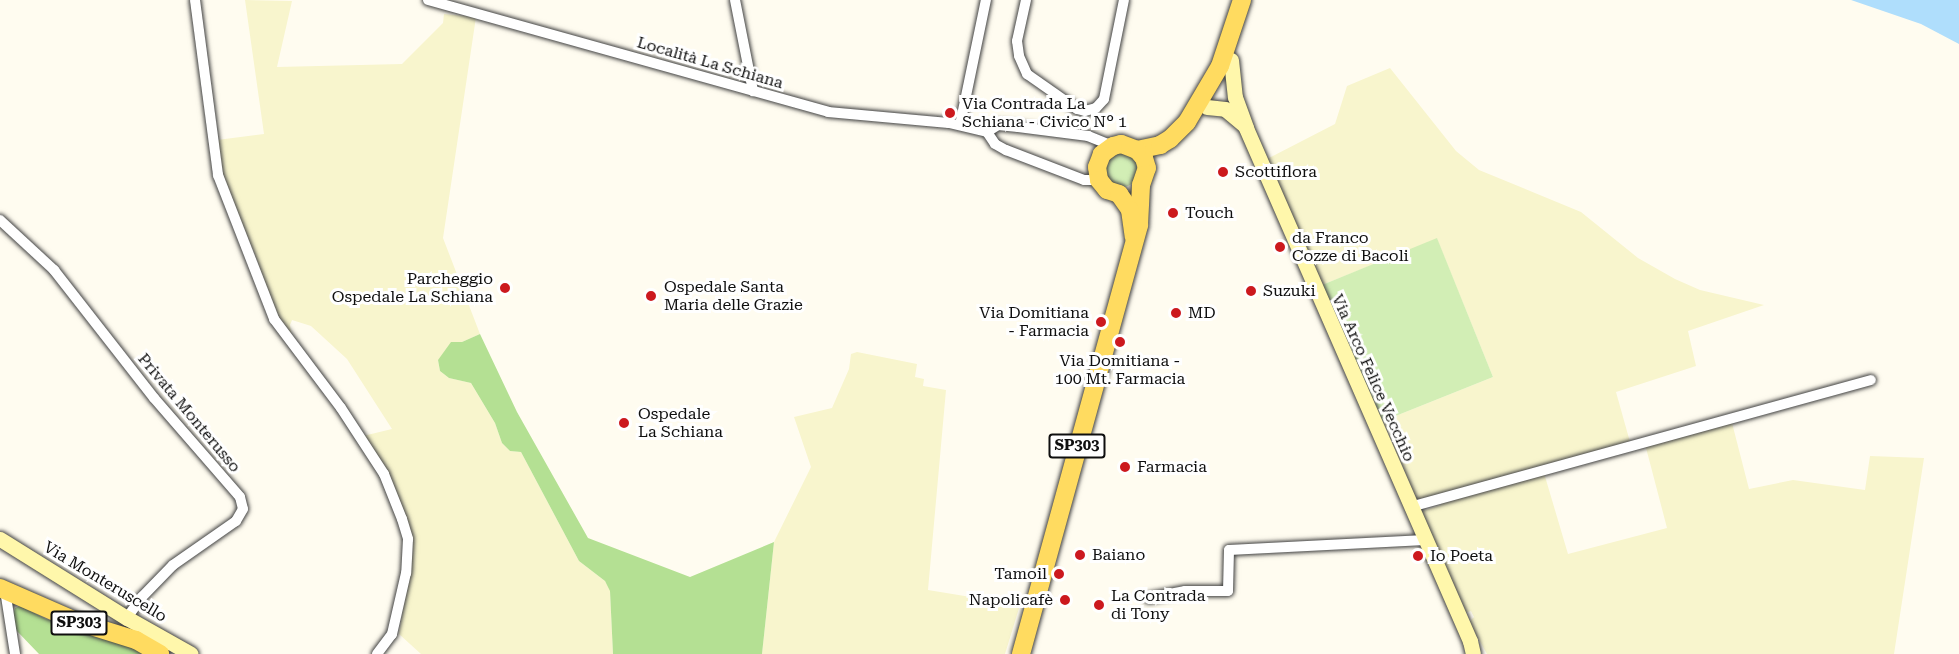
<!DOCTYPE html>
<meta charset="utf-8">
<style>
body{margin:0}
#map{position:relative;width:1959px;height:654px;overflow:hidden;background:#fffcf0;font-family:"Roboto Serif",serif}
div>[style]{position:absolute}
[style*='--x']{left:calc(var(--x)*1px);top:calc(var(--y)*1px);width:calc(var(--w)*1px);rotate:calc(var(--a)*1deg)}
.farmland>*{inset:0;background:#f8f5cd}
.green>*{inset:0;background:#d2eeb5}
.round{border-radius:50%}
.forest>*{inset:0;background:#b4e093}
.water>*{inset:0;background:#afdefc}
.roads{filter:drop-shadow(0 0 2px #424242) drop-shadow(0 0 2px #424242)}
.street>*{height:10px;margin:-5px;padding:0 5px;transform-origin:5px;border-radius:5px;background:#fff}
.secondary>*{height:15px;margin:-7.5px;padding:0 7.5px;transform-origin:7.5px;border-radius:7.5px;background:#fff7ab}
.primary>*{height:18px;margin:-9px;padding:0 9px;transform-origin:9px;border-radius:9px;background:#ffdb60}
.dots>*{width:16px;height:16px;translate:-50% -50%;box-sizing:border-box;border:3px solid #fff;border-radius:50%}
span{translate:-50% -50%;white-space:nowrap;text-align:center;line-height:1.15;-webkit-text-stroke:6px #fff;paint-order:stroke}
.shield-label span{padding:2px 4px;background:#fff;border:2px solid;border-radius:4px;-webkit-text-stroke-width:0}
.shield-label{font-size:15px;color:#0f0f0f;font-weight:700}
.street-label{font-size:16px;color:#0f0f0f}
.poi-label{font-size:16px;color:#0f0f0f}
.left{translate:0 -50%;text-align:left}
.right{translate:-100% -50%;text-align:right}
</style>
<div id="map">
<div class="farmland">
<div style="clip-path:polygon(245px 0,292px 1px,277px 67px,402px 64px,443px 23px,444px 14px,476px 17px,443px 238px,480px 334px,462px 342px,438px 360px,440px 371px,449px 378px,471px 383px,495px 423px,502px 443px,510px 451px,521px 452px,579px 561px,605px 581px,610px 590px,613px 654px,421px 654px,399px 634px,413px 551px,408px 522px,388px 472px,363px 436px,392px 429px,347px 359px,311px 326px,292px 320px,290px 325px,292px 338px,275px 312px,255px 254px,225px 185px,217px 140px,264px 134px)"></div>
<div style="clip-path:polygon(1390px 68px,1456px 151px,1479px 170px,1581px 212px,1638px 258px,1675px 279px,1700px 290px,1764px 305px,1688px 331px,1696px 366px,1616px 392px,1630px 442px,1417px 500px,1383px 421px,1493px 377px,1437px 239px,1322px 285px,1267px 159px,1335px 124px,1347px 86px)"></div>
<div style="clip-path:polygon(857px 352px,917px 364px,915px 377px,924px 379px,923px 386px,946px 390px,928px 590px,1020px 605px,1005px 654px,762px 654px,774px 542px,811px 467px,794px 417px,832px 408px,849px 369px,851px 354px)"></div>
<div style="clip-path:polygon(1731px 419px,1749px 489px,1793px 480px,1865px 490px,1870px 456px,1924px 458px,1894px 654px,1487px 654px,1469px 622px,1474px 617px,1471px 611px,1465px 613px,1420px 512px,1441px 505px,1441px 501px,1544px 473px,1568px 554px,1667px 528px,1645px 444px)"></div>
</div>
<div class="green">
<div class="round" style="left:1105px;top:153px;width:34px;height:34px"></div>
<div style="clip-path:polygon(1437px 238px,1493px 377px,1383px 421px,1322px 285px)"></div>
</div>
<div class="forest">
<div style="clip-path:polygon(480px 334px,517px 412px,588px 538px,690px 577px,774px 542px,762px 654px,613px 654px,610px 591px,605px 581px,579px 561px,521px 452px,510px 451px,502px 443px,495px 423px,471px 383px,449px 378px,440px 371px,438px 360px,451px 342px,462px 342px)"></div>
<div style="clip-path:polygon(20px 606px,46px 619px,119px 639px,149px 654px,39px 654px,15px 629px,12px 618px,15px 608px)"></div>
</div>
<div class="water">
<div style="clip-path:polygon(1851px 0,1959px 0,1959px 44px,1921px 24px)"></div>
</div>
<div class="roads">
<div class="street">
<div style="--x:195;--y:0;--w:177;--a:82.5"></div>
<div style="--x:218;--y:175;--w:155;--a:68.7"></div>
<div style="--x:274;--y:319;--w:111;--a:53"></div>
<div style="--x:341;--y:408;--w:79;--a:56.9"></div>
<div style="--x:384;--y:474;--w:48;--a:68.2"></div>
<div style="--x:402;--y:519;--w:21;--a:73"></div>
<div style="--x:408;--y:539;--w:34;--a:93"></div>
<div style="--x:406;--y:573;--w:63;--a:102.9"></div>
<div style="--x:392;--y:634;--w:25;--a:127"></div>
<div style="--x:428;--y:0;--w:415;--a:15.6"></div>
<div style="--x:828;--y:112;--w:121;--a:5.2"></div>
<div style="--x:949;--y:123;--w:39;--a:13"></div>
<div style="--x:987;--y:132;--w:14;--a:56"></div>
<div style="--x:995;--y:144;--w:13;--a:29"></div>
<div style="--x:1006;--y:150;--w:84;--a:21"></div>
<div style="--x:1084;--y:180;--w:15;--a:0"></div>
<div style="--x:735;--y:0;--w:93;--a:78.8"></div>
<div style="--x:1026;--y:0;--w:42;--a:102.4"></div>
<div style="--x:1017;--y:41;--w:15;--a:82"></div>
<div style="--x:1019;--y:56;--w:20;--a:66"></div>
<div style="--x:1027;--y:74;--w:61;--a:35"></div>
<div style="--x:1077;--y:109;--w:8;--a:14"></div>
<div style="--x:1085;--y:111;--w:11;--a:-15"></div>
<div style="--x:1096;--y:108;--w:12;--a:-48"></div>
<div style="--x:1104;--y:99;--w:101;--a:-78.6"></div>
<div style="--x:960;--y:125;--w:128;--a:-78.3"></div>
<div style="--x:987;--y:132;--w:13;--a:-32"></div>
<div style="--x:998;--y:125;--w:20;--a:6"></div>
<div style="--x:1018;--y:127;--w:71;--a:7.3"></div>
<div style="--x:1088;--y:136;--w:27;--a:22"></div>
<div style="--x:0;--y:220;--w:74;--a:42.8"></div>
<div style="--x:54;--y:270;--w:162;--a:52"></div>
<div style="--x:154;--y:398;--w:131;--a:49"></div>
<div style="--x:240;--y:497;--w:12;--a:76"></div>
<div style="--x:243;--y:509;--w:14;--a:120"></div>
<div style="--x:236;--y:521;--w:77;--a:145.1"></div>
<div style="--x:173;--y:565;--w:45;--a:134.1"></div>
<div style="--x:142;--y:597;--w:26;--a:126"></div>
<div style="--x:1410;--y:507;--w:478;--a:-15.4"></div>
<div style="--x:5;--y:590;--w:65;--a:81.1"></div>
<div style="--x:1149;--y:598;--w:37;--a:-11"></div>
<div style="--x:1185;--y:591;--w:43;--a:0"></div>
<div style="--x:1228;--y:591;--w:41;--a:-88.6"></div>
<div style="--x:1229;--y:550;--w:196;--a:-2.9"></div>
</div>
<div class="secondary">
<div style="--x:1231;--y:60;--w:37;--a:84"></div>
<div style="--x:1235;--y:97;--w:33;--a:70"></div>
<div style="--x:1246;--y:128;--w:560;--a:66.41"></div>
<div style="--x:1470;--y:641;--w:13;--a:77"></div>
<div style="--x:1207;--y:107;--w:18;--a:6"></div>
<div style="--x:1225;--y:109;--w:25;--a:40"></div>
<div style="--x:0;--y:539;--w:150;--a:31.9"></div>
<div style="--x:127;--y:618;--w:73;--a:29.4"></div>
</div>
<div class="primary">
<div style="--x:1137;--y:150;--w:24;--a:-12"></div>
<div style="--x:1160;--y:145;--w:12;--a:-31"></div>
<div style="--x:1170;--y:139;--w:24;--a:-45"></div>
<div style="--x:1187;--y:122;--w:65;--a:-59.5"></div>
<div style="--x:1220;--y:66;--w:70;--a:-71.6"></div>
<div style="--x:0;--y:588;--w:85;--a:23.6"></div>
<div style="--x:78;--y:622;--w:61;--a:17.2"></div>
<div style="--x:136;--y:640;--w:28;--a:30"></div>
<div style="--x:1021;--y:654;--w:445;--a:-74.6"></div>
<div style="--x:1139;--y:225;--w:40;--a:-87.1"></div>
<div style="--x:1141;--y:185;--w:18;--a:-71"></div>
<div style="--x:1147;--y:168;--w:10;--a:-107"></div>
<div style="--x:1144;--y:158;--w:11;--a:-131"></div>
<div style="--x:1137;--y:150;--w:17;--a:-159"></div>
<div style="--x:1121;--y:144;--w:8;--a:166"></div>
<div style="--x:1113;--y:146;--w:14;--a:144"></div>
<div style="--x:1102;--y:154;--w:14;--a:111"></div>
<div style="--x:1097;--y:167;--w:13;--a:81"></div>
<div style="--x:1099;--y:180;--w:13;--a:51"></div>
<div style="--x:1107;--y:190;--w:13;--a:18"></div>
<div style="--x:1119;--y:194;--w:19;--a:55"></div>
<div style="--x:1130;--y:210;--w:27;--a:82"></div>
</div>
</div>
<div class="dots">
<div style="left:950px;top:113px;background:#cc191e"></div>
<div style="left:1223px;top:172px;background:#cc191e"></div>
<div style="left:1173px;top:213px;background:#cc191e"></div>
<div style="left:1280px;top:247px;background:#cc191e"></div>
<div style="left:505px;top:288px;background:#cc191e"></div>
<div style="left:1251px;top:291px;background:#cc191e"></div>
<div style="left:651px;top:296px;background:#cc191e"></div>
<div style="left:1176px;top:313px;background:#cc191e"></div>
<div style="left:1101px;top:322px;background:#cc191e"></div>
<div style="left:1120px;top:342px;background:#cc191e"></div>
<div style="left:624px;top:423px;background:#cc191e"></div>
<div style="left:1125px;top:467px;background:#cc191e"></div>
<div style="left:1080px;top:555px;background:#cc191e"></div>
<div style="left:1418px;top:556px;background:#cc191e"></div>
<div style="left:1059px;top:574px;background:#cc191e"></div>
<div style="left:1065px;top:600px;background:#cc191e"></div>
<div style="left:1099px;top:605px;background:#cc191e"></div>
</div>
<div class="shield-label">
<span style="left:1077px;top:446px">SP303</span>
<span style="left:79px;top:623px">SP303</span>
</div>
<div class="street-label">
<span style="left:710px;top:63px;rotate:16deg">Località La Schiana</span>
<span style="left:1373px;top:378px;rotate:66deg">Via Arco Felice Vecchio</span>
<span style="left:189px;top:413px;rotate:50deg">Privata Monterusso</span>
<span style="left:105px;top:582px;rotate:31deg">Via Monteruscello</span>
</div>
<div class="poi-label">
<span class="left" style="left:962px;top:113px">Via Contrada La<br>Schiana - Civico N° 1</span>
<span class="left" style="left:1235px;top:172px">Scottiflora</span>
<span class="left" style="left:1185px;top:213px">Touch</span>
<span class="left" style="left:1292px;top:247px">da Franco<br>Cozze di Bacoli</span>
<span class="right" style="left:493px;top:288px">Parcheggio<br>Ospedale La Schiana</span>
<span class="left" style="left:664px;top:296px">Ospedale Santa<br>Maria delle Grazie</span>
<span class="left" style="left:1263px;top:291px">Suzuki</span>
<span class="right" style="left:1089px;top:322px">Via Domitiana<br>- Farmacia</span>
<span class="left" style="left:1188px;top:313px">MD</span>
<span style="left:1120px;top:370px">Via Domitiana -<br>100 Mt. Farmacia</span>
<span class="left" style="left:638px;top:423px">Ospedale<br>La Schiana</span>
<span class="left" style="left:1137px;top:467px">Farmacia</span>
<span class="left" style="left:1092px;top:555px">Baiano</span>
<span class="left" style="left:1430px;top:556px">Io Poeta</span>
<span class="right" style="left:1047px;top:574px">Tamoil</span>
<span class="left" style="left:1111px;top:605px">La Contrada<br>di Tony</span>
<span class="right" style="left:1053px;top:600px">Napolicafè</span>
</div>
</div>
